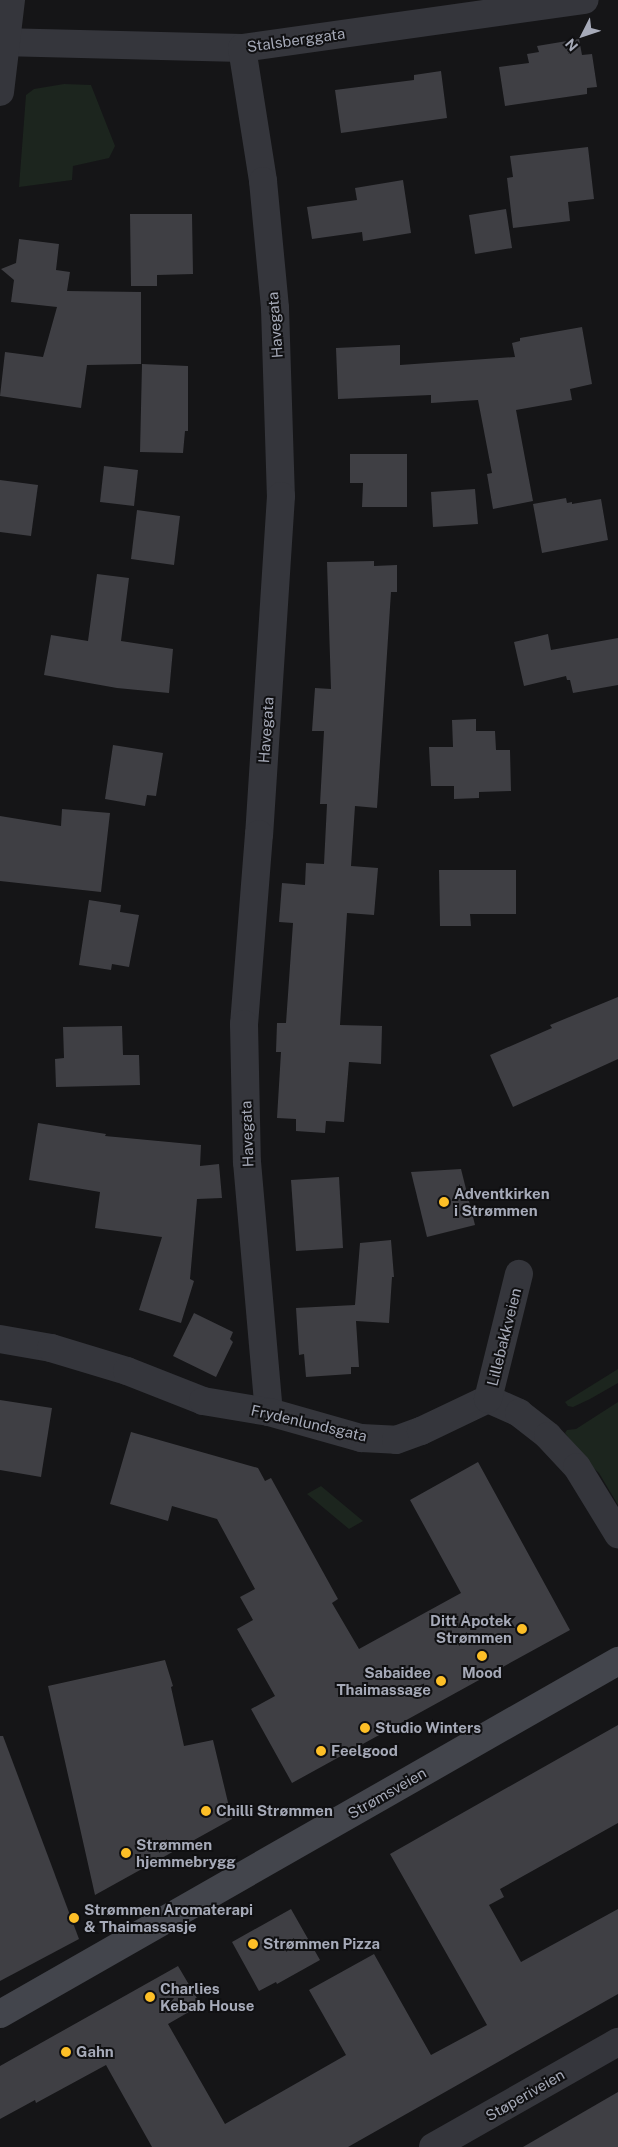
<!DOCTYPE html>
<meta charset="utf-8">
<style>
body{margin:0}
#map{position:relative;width:618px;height:2147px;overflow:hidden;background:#151517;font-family:"Public Sans",sans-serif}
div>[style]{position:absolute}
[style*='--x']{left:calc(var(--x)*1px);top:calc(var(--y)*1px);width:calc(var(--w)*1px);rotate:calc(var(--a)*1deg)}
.green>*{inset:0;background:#1c251e}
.building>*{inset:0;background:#3f3f44}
.minor>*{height:28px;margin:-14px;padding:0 14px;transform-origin:14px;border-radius:14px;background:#35363c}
.secondary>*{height:28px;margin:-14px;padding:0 14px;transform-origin:14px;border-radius:14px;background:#43454c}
.dots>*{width:14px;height:14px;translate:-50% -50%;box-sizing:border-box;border:2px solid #101012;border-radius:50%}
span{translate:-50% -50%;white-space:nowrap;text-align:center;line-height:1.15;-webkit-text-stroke:4px #101012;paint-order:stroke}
.street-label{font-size:15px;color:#a6aab8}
.poi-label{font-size:15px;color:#a6aab8;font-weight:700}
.left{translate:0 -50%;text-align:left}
.right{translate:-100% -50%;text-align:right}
.north{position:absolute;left:558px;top:10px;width:50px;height:50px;-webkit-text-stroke:4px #101012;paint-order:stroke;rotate:229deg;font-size:14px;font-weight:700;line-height:20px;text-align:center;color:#a6aab8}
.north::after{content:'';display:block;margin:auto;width:18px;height:22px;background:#a6aab8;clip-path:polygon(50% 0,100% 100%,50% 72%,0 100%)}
</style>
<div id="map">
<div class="green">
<div style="clip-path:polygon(64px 84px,91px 85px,115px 146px,109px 158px,73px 166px,72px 180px,19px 187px,26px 95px,34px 89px)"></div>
<div style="clip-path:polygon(618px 1369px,618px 1383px,590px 1399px,573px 1407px,568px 1406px,565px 1402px)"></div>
<div style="clip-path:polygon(618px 1402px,618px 1505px,599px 1473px,587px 1462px,565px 1433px,567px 1430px,576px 1429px)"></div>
<div style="clip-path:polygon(321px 1486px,363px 1521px,349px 1529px,307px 1494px)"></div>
</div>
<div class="building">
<div style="clip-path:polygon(579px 39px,582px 55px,592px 54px,597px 87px,587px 88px,587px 94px,505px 106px,499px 67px,529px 63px,527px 54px,539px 52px,537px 46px)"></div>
<div style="clip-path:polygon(441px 71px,447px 118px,341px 133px,335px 90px,414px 80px,414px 75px)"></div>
<div style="clip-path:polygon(588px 147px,594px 199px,568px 202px,570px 221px,513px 228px,507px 178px,513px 177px,510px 156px)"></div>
<div style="clip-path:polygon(403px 180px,411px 233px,363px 241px,362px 232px,312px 239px,307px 207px,357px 200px,355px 188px)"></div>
<div style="clip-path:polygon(506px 209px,512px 248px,475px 254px,469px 215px)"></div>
<div style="clip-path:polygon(130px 214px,192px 214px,193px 274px,157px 275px,157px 286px,131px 286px)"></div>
<div style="clip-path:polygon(19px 239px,59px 244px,56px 270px,70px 272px,67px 291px,141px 292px,141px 364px,87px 365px,81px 408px,0 396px,5px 352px,43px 357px,57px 307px,11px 302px,14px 280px,1px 269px,16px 263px)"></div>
<div style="clip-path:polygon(582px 327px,592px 384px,570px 389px,572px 400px,516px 410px,533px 501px,493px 509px,487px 474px,492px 473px,478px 400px,431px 403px,431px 395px,338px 399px,336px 348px,400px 345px,400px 365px,515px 357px,512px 343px,520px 341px,520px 338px)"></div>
<div style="clip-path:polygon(142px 364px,188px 366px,188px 431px,185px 431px,183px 453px,140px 452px)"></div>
<div style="clip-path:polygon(350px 454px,407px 454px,407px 507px,362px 507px,363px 483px,350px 483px)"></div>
<div style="clip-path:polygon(104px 466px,138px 470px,134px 506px,100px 502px)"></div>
<div style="clip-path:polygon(0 480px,38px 485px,31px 536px,0 532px)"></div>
<div style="clip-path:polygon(475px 489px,478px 524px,433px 527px,431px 492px)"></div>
<div style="clip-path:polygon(566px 498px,567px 503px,572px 502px,572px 504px,601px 499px,608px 540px,542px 553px,533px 504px)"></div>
<div style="clip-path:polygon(137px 510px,180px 516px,174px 565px,131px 559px)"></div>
<div style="clip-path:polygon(374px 561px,374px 566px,397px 565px,397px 592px,391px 592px,377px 808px,355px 806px,351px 866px,378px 868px,374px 915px,347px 913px,340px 1025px,382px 1026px,381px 1064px,349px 1062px,344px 1122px,326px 1121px,325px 1133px,296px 1131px,296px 1119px,277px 1118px,281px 1052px,276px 1052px,277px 1023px,286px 1023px,293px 923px,279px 922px,282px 883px,305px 885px,306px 863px,324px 864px,327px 804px,320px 804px,324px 731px,312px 731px,315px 688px,331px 689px,327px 562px)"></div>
<div style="clip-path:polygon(97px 574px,129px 578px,121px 641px,173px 649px,169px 693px,117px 688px,44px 675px,51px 635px,88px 641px)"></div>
<div style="clip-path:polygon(548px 634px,551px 650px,618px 638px,618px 685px,573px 693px,570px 680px,567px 680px,566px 676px,524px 686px,514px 642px)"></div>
<div style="clip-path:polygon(476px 719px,476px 731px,495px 731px,496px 750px,510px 750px,511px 791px,479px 792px,479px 798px,454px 799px,454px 786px,431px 786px,429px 747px,453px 747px,452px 720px)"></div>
<div style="clip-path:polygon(113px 745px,163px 753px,156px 796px,147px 795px,145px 806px,105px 799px)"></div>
<div style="clip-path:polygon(62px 809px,110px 813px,101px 892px,0 881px,0 816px,61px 826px)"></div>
<div style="clip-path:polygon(439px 870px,516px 870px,516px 914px,470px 914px,471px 926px,440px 926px)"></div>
<div style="clip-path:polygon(89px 900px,121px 905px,120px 912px,139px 915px,129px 967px,112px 964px,111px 970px,79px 965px)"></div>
<div style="clip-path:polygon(618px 997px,618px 1059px,513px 1107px,490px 1055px,552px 1028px,550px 1025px)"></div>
<div style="clip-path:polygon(122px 1026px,123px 1055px,139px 1055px,140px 1085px,56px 1087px,55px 1059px,64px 1058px,63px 1027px)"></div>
<div style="clip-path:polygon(38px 1123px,106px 1134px,105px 1136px,201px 1145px,200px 1166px,219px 1164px,222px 1198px,197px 1199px,190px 1279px,194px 1281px,181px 1323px,139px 1310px,162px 1237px,95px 1228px,100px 1192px,29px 1180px)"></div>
<div style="clip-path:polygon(461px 1169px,475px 1225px,427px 1237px,411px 1172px)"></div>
<div style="clip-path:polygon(339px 1177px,343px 1248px,296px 1251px,291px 1180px)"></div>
<div style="clip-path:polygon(391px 1240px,394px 1277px,392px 1277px,389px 1323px,356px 1321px,359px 1367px,351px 1367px,351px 1374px,306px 1377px,304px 1354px,299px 1355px,296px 1308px,355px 1305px,360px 1243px)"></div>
<div style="clip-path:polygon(194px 1313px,233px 1332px,230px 1339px,233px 1342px,216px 1377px,173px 1356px)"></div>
<div style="clip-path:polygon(0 1400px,52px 1408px,41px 1477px,0 1470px)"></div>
<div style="clip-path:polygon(131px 1432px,258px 1468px,265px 1481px,271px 1478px,338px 1599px,332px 1603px,359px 1649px,461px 1593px,410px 1500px,478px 1462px,570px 1630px,292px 1783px,251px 1709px,275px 1696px,237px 1629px,253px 1620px,240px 1597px,255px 1589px,217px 1519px,172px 1506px,168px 1521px,110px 1504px)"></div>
<div style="clip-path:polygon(165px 1660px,173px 1686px,171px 1687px,184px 1746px,213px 1740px,232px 1819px,95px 1895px,48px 1686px)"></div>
<div style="clip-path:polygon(618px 1725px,618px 1823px,500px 1889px,504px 1897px,489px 1905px,521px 1962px,618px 1909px,618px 1994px,348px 2147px,152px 2147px,106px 2065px,36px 2103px,35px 2100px,0 2119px,0 2066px,178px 1966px,201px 2005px,168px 2024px,225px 2124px,346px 2055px,309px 1990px,374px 1954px,431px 2055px,487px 2025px,390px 1854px)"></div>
<div style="clip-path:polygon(0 1736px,3px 1736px,79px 1939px,0 1981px)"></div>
<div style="clip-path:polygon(291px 1909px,320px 1960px,277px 1984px,276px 1982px,259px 1991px,232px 1942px)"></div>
<div style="clip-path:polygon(618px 2092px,618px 2147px,523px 2147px)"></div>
</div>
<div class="minor">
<div style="--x:0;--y:42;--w:242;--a:1.4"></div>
<div style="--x:242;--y:48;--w:346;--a:-8"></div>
<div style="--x:242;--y:48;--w:135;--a:81"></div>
<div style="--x:263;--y:181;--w:128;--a:84.6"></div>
<div style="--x:275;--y:308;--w:188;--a:88.2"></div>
<div style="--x:281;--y:496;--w:339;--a:93.7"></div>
<div style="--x:259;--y:834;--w:191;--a:94.5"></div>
<div style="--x:244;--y:1024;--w:138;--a:88.8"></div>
<div style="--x:247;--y:1162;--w:251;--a:85"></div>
<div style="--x:0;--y:92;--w:93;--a:-83.2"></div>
<div style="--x:0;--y:1339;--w:52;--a:10"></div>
<div style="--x:51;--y:1348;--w:79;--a:16.8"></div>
<div style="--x:127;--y:1371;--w:82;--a:21.5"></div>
<div style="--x:203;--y:1401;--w:67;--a:9.5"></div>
<div style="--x:269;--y:1412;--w:96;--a:15.8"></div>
<div style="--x:361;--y:1438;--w:35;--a:3"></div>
<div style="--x:396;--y:1440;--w:27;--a:-20"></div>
<div style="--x:421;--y:1431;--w:74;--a:-25.5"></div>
<div style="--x:488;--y:1399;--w:34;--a:24"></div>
<div style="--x:519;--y:1413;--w:37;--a:38"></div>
<div style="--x:548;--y:1436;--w:42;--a:46.9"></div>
<div style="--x:577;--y:1467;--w:79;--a:58.5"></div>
<div style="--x:488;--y:1399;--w:129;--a:-76.1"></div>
<div style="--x:433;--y:2147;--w:213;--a:-29.6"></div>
</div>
<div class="secondary">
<div style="--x:0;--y:2014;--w:712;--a:-29.73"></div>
</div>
<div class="dots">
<div style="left:444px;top:1202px;background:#fdbf27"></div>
<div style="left:522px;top:1629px;background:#fdbf27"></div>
<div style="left:482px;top:1656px;background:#fdbf27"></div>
<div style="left:441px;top:1681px;background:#fdbf27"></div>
<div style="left:365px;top:1728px;background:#fdbf27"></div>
<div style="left:321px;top:1751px;background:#fdbf27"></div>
<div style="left:206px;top:1811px;background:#fdbf27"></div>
<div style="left:126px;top:1853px;background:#fdbf27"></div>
<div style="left:74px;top:1918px;background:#fdbf27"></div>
<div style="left:253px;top:1944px;background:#fdbf27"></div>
<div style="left:150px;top:1997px;background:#fdbf27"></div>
<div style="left:66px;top:2052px;background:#fdbf27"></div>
</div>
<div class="street-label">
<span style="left:296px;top:40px;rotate:-8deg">Stalsberggata</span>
<span style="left:275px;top:325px;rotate:-94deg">Havegata</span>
<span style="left:266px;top:730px;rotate:-86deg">Havegata</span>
<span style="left:247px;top:1134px;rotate:-92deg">Havegata</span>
<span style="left:504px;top:1337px;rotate:-76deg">Lillebakkveien</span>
<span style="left:309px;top:1423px;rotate:13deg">Frydenlundsgata</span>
<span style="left:387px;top:1793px;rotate:-30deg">Strømsveien</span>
<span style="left:525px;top:2095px;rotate:-30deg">Støperiveien</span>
</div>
<div class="poi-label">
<span class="left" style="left:454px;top:1202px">Adventkirken<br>i Strømmen</span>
<span class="right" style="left:512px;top:1629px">Ditt Apotek<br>Strømmen</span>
<span class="right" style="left:431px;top:1681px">Sabaidee<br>Thaimassage</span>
<span style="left:482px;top:1673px">Mood</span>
<span class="left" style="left:375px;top:1728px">Studio Winters</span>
<span class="left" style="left:331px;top:1751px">Feelgood</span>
<span class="left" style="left:216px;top:1811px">Chilli Strømmen</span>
<span class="left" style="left:136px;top:1853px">Strømmen<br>hjemmebrygg</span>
<span class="left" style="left:84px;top:1918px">Strømmen Aromaterapi<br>&amp; Thaimassasje</span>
<span class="left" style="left:263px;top:1944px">Strømmen Pizza</span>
<span class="left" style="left:160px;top:1997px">Charlies<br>Kebab House</span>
<span class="left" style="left:76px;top:2052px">Gahn</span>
</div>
<div class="north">N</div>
</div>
